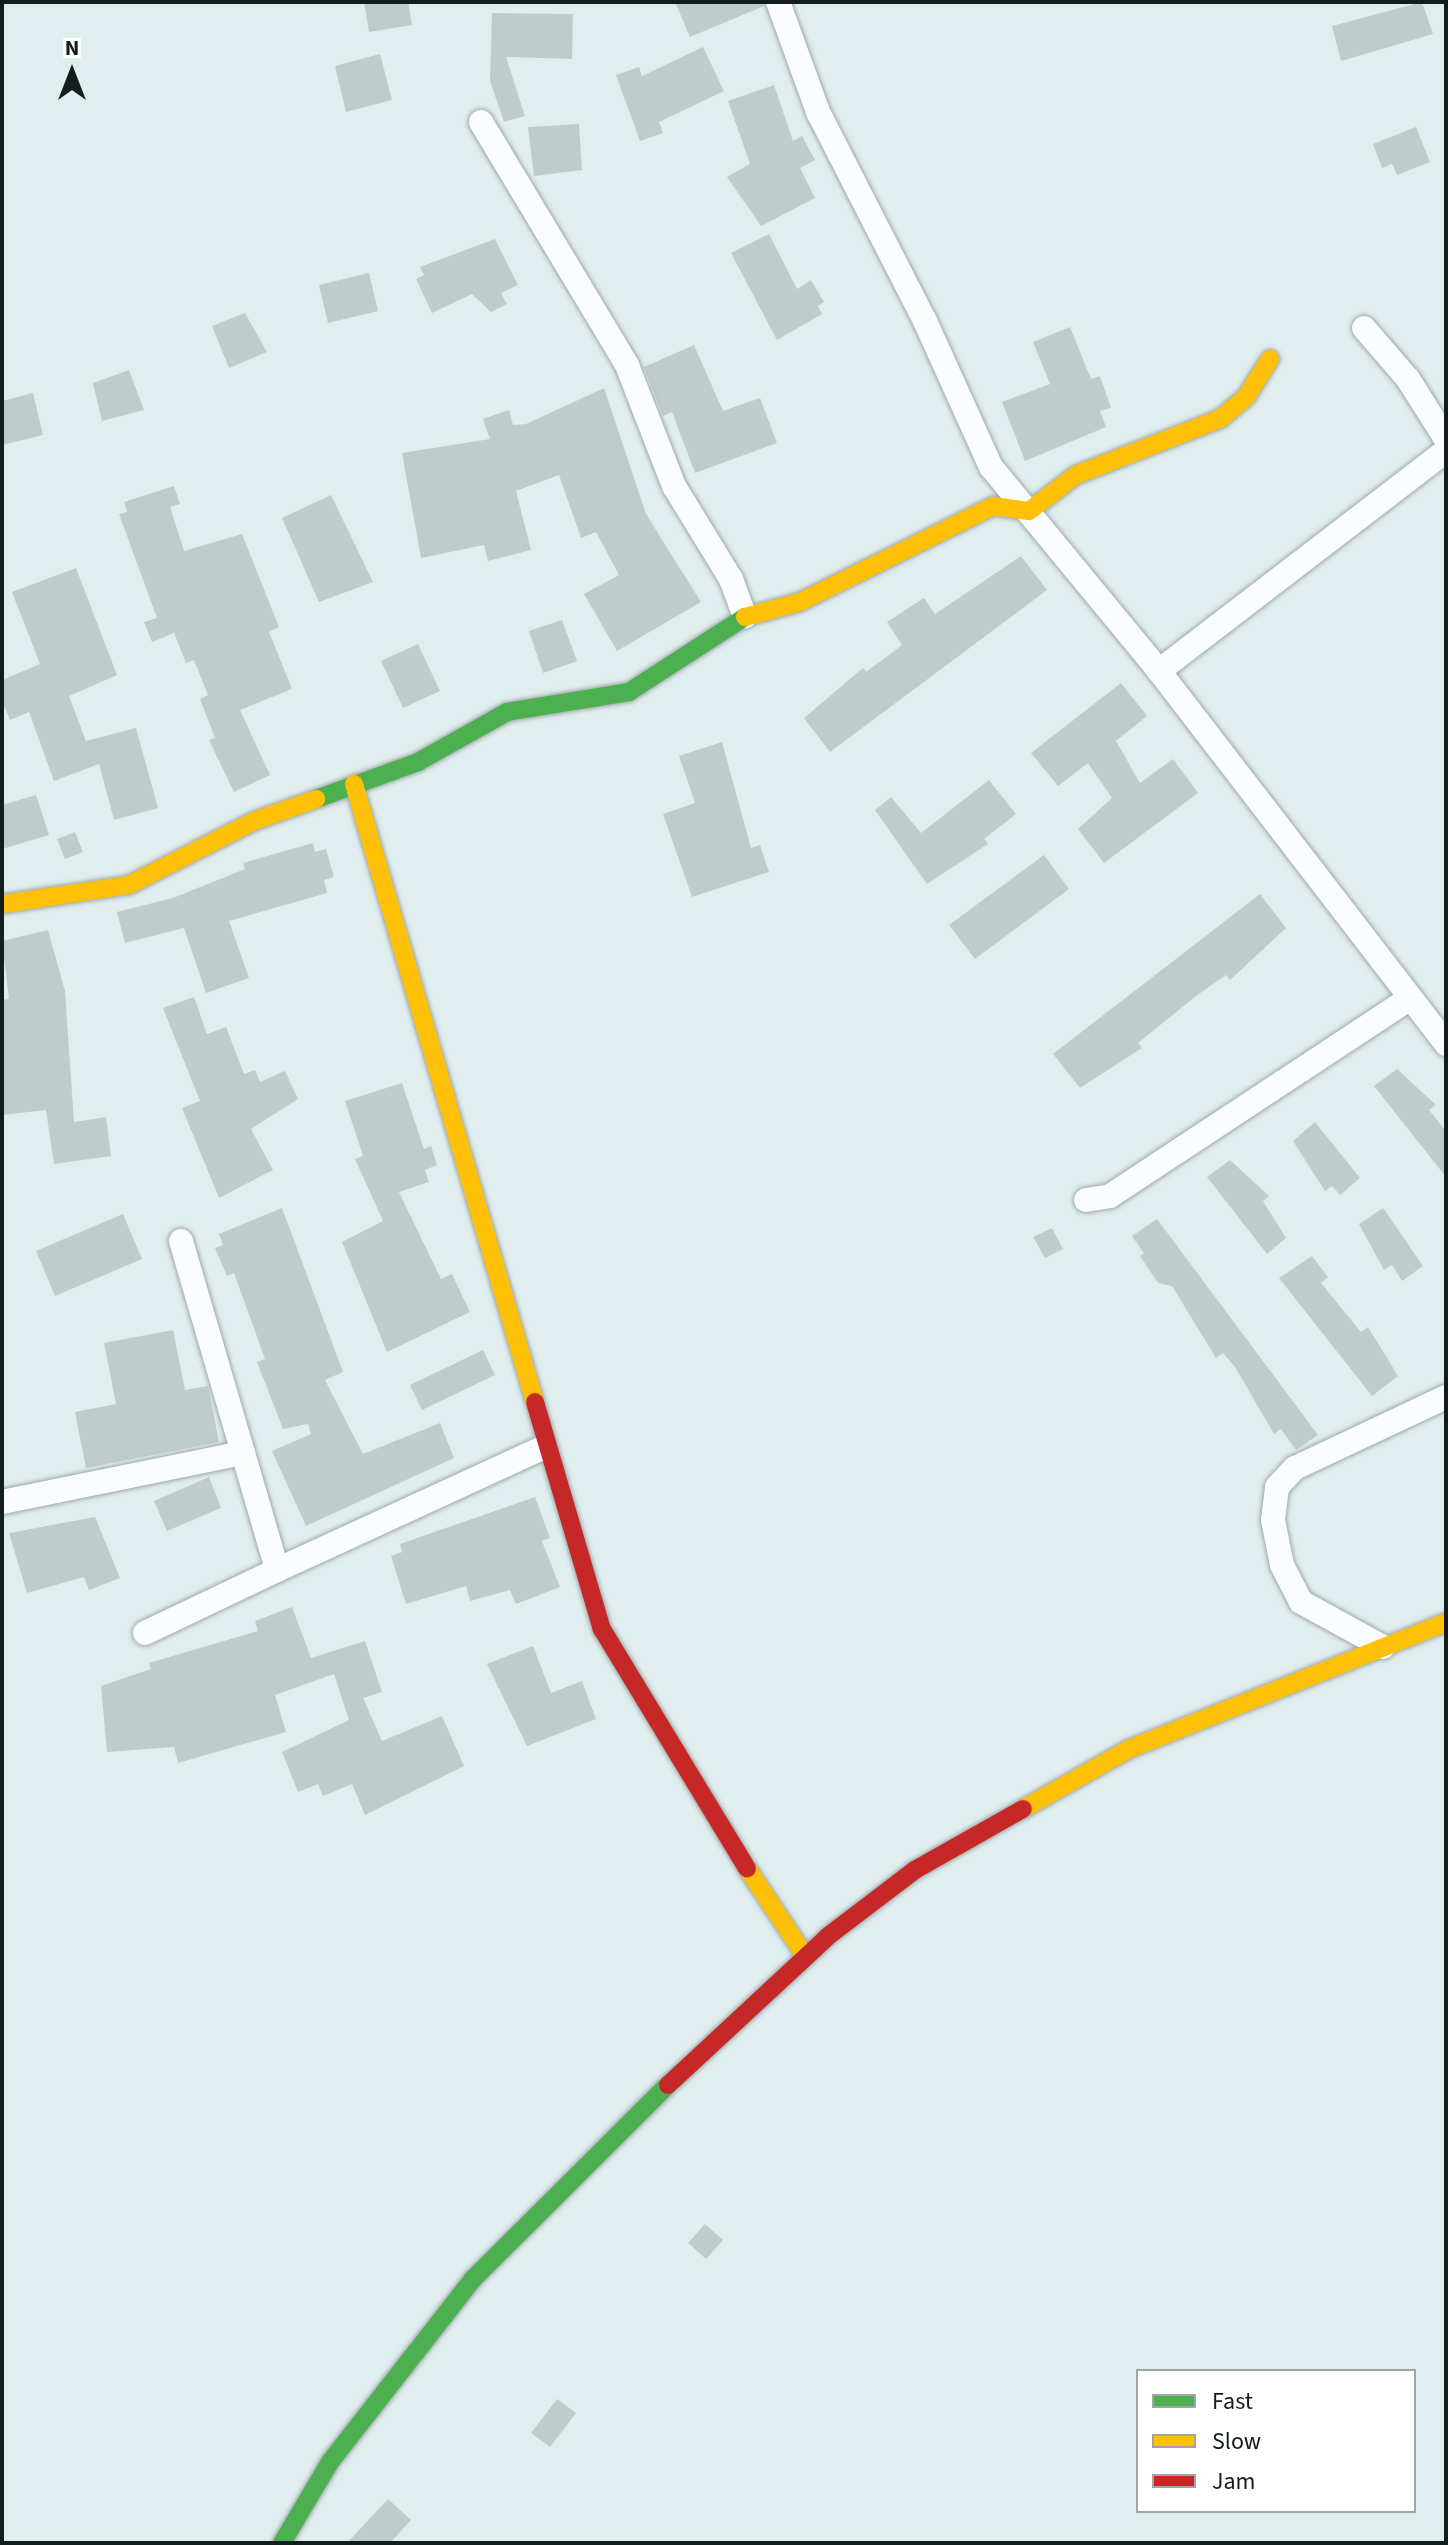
<!DOCTYPE html>
<style>
body{margin:0}
#map{position:relative;width:1448px;height:2545px;overflow:hidden;background:#e1eeef;font-family:"Source Sans 3",sans-serif}
div>[style]{position:absolute}
[style*='--x']{left:calc(var(--x)*1px);top:calc(var(--y)*1px);width:calc(var(--w)*1px);rotate:calc(var(--a)*1deg)}
.building>*{inset:0;background:#c1cbcc}
.roads{filter:drop-shadow(0 0 2px #9ea9a9) drop-shadow(0 0 2px #9ea9a9)}
.street>*{height:24px;margin:-12px;padding:0 12px;transform-origin:12px;border-radius:12px;background:#fafcfd}
.fast>*{height:18px;margin:-9px;padding:0 9px;transform-origin:9px;border-radius:9px;background:#4caf50}
.slow>*{height:18px;margin:-9px;padding:0 9px;transform-origin:9px;border-radius:9px;background:#ffc107}
.jam>*{height:18px;margin:-9px;padding:0 9px;transform-origin:9px;border-radius:9px;background:#c62828}
span{translate:-50% -50%;white-space:nowrap;text-align:center;line-height:1.15;-webkit-text-stroke:6px #fff;paint-order:stroke}
.frame{position:absolute;inset:0;border:4px solid #141d1e;pointer-events:none}
.legend{position:absolute;left:1136px;top:2369px;width:280px;height:144px;box-sizing:border-box;background:#fff;border:2px solid #a1a5a5;margin:0;padding:10px 14px;list-style:none;font-size:24px;color:#141d1e}
.legend li{display:flex;align-items:center;gap:16px;height:40px}
.legend b{width:40px;border:2px solid #a1a5a5}
.north{position:absolute;left:32px;top:32px;width:80px;height:80px;-webkit-text-stroke:6px #fff;paint-order:stroke;rotate:0deg;font-size:22px;font-weight:700;line-height:32px;text-align:center;color:#141d1e}
.north::after{content:'';display:block;margin:auto;width:28px;height:36px;background:#141d1e;clip-path:polygon(50% 0,100% 100%,50% 72%,0 100%)}
</style>
<div id="map">
<div class="building">
<div style="clip-path:polygon(364px 2px,408px 2px,412px 25px,369px 32px)"></div>
<div style="clip-path:polygon(675px 2px,763px 2px,764px 6px,690px 37px)"></div>
<div style="clip-path:polygon(1422px 2px,1433px 34px,1341px 61px,1332px 26px)"></div>
<div style="clip-path:polygon(492px 13px,573px 14px,572px 59px,506px 57px,525px 116px,504px 122px,490px 81px)"></div>
<div style="clip-path:polygon(703px 47px,724px 91px,659px 122px,663px 133px,640px 141px,616px 75px,639px 67px,642px 76px)"></div>
<div style="clip-path:polygon(380px 54px,392px 100px,346px 112px,335px 66px)"></div>
<div style="clip-path:polygon(774px 85px,793px 141px,802px 136px,815px 160px,800px 168px,815px 198px,761px 226px,727px 177px,750px 164px,728px 101px)"></div>
<div style="clip-path:polygon(579px 124px,582px 170px,534px 176px,528px 127px)"></div>
<div style="clip-path:polygon(1416px 127px,1430px 162px,1397px 175px,1392px 164px,1382px 168px,1373px 144px)"></div>
<div style="clip-path:polygon(769px 234px,797px 289px,811px 280px,824px 302px,818px 306px,822px 314px,777px 340px,731px 253px)"></div>
<div style="clip-path:polygon(495px 239px,518px 285px,501px 293px,507px 304px,491px 312px,472px 294px,432px 313px,416px 279px,424px 275px,420px 267px)"></div>
<div style="clip-path:polygon(369px 273px,378px 311px,328px 323px,319px 285px)"></div>
<div style="clip-path:polygon(245px 313px,267px 352px,229px 368px,212px 326px)"></div>
<div style="clip-path:polygon(1070px 327px,1091px 379px,1100px 376px,1111px 408px,1100px 411px,1106px 427px,1025px 461px,1002px 402px,1050px 384px,1033px 342px)"></div>
<div style="clip-path:polygon(694px 345px,723px 411px,760px 398px,777px 443px,695px 473px,672px 412px,663px 416px,644px 367px)"></div>
<div style="clip-path:polygon(129px 370px,144px 410px,102px 421px,93px 383px)"></div>
<div style="clip-path:polygon(604px 388px,646px 514px,701px 602px,617px 651px,584px 594px,619px 575px,596px 532px,581px 538px,559px 475px,516px 491px,531px 550px,488px 561px,484px 545px,421px 558px,402px 453px,490px 439px,483px 419px,509px 410px,513px 425px,526px 424px)"></div>
<div style="clip-path:polygon(33px 393px,43px 435px,2px 445px,2px 401px)"></div>
<div style="clip-path:polygon(174px 486px,180px 504px,170px 507px,184px 551px,242px 534px,279px 627px,269px 632px,292px 689px,240px 710px,270px 775px,234px 792px,209px 740px,215px 738px,200px 699px,208px 695px,194px 660px,186px 663px,174px 633px,152px 642px,144px 622px,157px 618px,119px 514px,127px 512px,124px 502px)"></div>
<div style="clip-path:polygon(331px 495px,373px 582px,319px 602px,282px 518px)"></div>
<div style="clip-path:polygon(1021px 556px,1047px 590px,830px 752px,804px 718px,863px 668px,866px 672px,902px 645px,887px 622px,924px 598px,935px 614px)"></div>
<div style="clip-path:polygon(76px 568px,117px 675px,69px 696px,86px 741px,136px 728px,158px 808px,114px 820px,99px 764px,54px 781px,29px 712px,10px 720px,2px 701px,2px 680px,40px 664px,12px 592px)"></div>
<div style="clip-path:polygon(562px 620px,577px 661px,543px 673px,529px 631px)"></div>
<div style="clip-path:polygon(418px 644px,440px 691px,403px 708px,381px 661px)"></div>
<div style="clip-path:polygon(1121px 683px,1147px 716px,1116px 741px,1140px 783px,1173px 759px,1198px 793px,1104px 863px,1078px 829px,1112px 798px,1088px 763px,1058px 786px,1031px 753px)"></div>
<div style="clip-path:polygon(722px 742px,751px 848px,760px 845px,769px 872px,692px 897px,663px 814px,695px 803px,679px 756px)"></div>
<div style="clip-path:polygon(989px 780px,1016px 814px,984px 839px,988px 844px,927px 884px,875px 810px,891px 797px,921px 833px)"></div>
<div style="clip-path:polygon(36px 795px,49px 835px,2px 849px,2px 805px)"></div>
<div style="clip-path:polygon(75px 832px,83px 852px,65px 859px,57px 839px)"></div>
<div style="clip-path:polygon(313px 843px,315px 852px,326px 849px,334px 877px,324px 880px,327px 893px,229px 921px,249px 978px,206px 993px,184px 928px,125px 943px,117px 912px,173px 898px,245px 869px,243px 863px)"></div>
<div style="clip-path:polygon(1044px 855px,1069px 889px,975px 959px,949px 925px)"></div>
<div style="clip-path:polygon(1260px 894px,1286px 928px,1230px 980px,1226px 975px,1196px 996px,1138px 1043px,1142px 1048px,1080px 1088px,1053px 1054px)"></div>
<div style="clip-path:polygon(48px 930px,65px 991px,74px 1122px,106px 1117px,111px 1156px,54px 1164px,46px 1110px,2px 1115px,2px 1000px,9px 999px,2px 941px)"></div>
<div style="clip-path:polygon(194px 997px,207px 1034px,226px 1027px,244px 1074px,255px 1070px,260px 1082px,285px 1071px,298px 1099px,251px 1129px,273px 1170px,219px 1198px,182px 1108px,200px 1101px,163px 1008px)"></div>
<div style="clip-path:polygon(1397px 1069px,1436px 1105px,1429px 1110px,1446px 1131px,1446px 1177px,1374px 1086px)"></div>
<div style="clip-path:polygon(402px 1083px,424px 1149px,431px 1146px,437px 1165px,425px 1170px,429px 1182px,399px 1192px,441px 1279px,452px 1274px,470px 1312px,387px 1352px,342px 1242px,383px 1221px,355px 1159px,363px 1156px,345px 1101px)"></div>
<div style="clip-path:polygon(1315px 1122px,1360px 1178px,1340px 1195px,1332px 1186px,1325px 1191px,1293px 1141px)"></div>
<div style="clip-path:polygon(1230px 1160px,1269px 1196px,1263px 1201px,1286px 1238px,1267px 1254px,1207px 1177px)"></div>
<div style="clip-path:polygon(282px 1208px,343px 1372px,325px 1380px,363px 1454px,440px 1423px,454px 1458px,306px 1526px,272px 1451px,311px 1434px,308px 1424px,283px 1429px,257px 1362px,265px 1359px,234px 1273px,227px 1276px,215px 1248px,223px 1245px,219px 1234px)"></div>
<div style="clip-path:polygon(1383px 1208px,1423px 1266px,1402px 1281px,1392px 1265px,1384px 1270px,1359px 1224px)"></div>
<div style="clip-path:polygon(123px 1214px,142px 1259px,55px 1296px,36px 1251px)"></div>
<div style="clip-path:polygon(1157px 1219px,1318px 1435px,1296px 1450px,1281px 1429px,1274px 1434px,1235px 1367px,1223px 1353px,1216px 1358px,1172px 1286px,1158px 1283px,1140px 1256px,1144px 1253px,1132px 1236px)"></div>
<div style="clip-path:polygon(1052px 1228px,1063px 1249px,1045px 1258px,1033px 1237px)"></div>
<div style="clip-path:polygon(1312px 1256px,1328px 1277px,1321px 1283px,1361px 1332px,1368px 1327px,1398px 1376px,1372px 1396px,1279px 1278px)"></div>
<div style="clip-path:polygon(173px 1330px,185px 1390px,208px 1386px,219px 1442px,86px 1468px,75px 1412px,116px 1404px,104px 1343px)"></div>
<div style="clip-path:polygon(483px 1350px,495px 1375px,422px 1410px,410px 1385px)"></div>
<div style="clip-path:polygon(209px 1477px,221px 1508px,167px 1531px,154px 1501px)"></div>
<div style="clip-path:polygon(535px 1497px,550px 1538px,542px 1541px,560px 1587px,516px 1604px,510px 1590px,470px 1601px,466px 1586px,406px 1604px,391px 1556px,402px 1552px,400px 1544px)"></div>
<div style="clip-path:polygon(95px 1517px,120px 1578px,89px 1590px,84px 1577px,27px 1593px,9px 1533px)"></div>
<div style="clip-path:polygon(292px 1607px,311px 1658px,365px 1641px,382px 1692px,363px 1698px,382px 1741px,442px 1716px,464px 1766px,365px 1815px,352px 1784px,323px 1796px,318px 1784px,298px 1792px,282px 1752px,349px 1720px,334px 1674px,275px 1695px,286px 1732px,178px 1763px,174px 1747px,107px 1752px,101px 1686px,151px 1669px,149px 1663px,258px 1631px,255px 1621px)"></div>
<div style="clip-path:polygon(533px 1646px,551px 1693px,582px 1681px,596px 1719px,527px 1746px,487px 1664px)"></div>
<div style="clip-path:polygon(705px 2224px,723px 2240px,706px 2259px,688px 2243px)"></div>
<div style="clip-path:polygon(557px 2399px,576px 2413px,550px 2447px,531px 2433px)"></div>
<div style="clip-path:polygon(388px 2499px,411px 2520px,390px 2543px,347px 2543px)"></div>
</div>
<div class="roads">
<div class="street">
<div style="--x:778;--y:2;--w:117;--a:70"></div>
<div style="--x:818;--y:112;--w:235;--a:62.9"></div>
<div style="--x:925;--y:321;--w:160;--a:65.7"></div>
<div style="--x:991;--y:467;--w:264;--a:50.5"></div>
<div style="--x:1159;--y:671;--w:471;--a:52.4"></div>
<div style="--x:481;--y:122;--w:283;--a:59"></div>
<div style="--x:627;--y:365;--w:130;--a:68.8"></div>
<div style="--x:674;--y:486;--w:109;--a:58.5"></div>
<div style="--x:731;--y:579;--w:40;--a:69.8"></div>
<div style="--x:1364;--y:328;--w:67;--a:49.2"></div>
<div style="--x:1408;--y:379;--w:71;--a:57.7"></div>
<div style="--x:1159;--y:671;--w:362;--a:-37.5"></div>
<div style="--x:1086;--y:1200;--w:24;--a:-9"></div>
<div style="--x:1110;--y:1196;--w:359;--a:-33.4"></div>
<div style="--x:181;--y:1241;--w:343;--a:73.7"></div>
<div style="--x:277;--y:1570;--w:294;--a:-24.7"></div>
<div style="--x:2;--y:1502;--w:246;--a:-11.5"></div>
<div style="--x:145;--y:1633;--w:146;--a:-25.5"></div>
<div style="--x:1383;--y:1647;--w:94;--a:-151.2"></div>
<div style="--x:1301;--y:1602;--w:42;--a:-117.2"></div>
<div style="--x:1282;--y:1565;--w:46;--a:-101.3"></div>
<div style="--x:1273;--y:1520;--w:33;--a:-83"></div>
<div style="--x:1277;--y:1487;--w:26;--a:-47"></div>
<div style="--x:1295;--y:1468;--w:167;--a:-25.2"></div>
</div>
<div class="fast">
<div style="--x:316;--y:799;--w:109;--a:-19.9"></div>
<div style="--x:418;--y:762;--w:102;--a:-29.3"></div>
<div style="--x:507;--y:712;--w:124;--a:-9.3"></div>
<div style="--x:629;--y:692;--w:138;--a:-32.9"></div>
<div style="--x:282;--y:2543;--w:94;--a:-59.3"></div>
<div style="--x:330;--y:2462;--w:232;--a:-52"></div>
<div style="--x:473;--y:2279;--w:275;--a:-44.9"></div>
</div>
<div class="slow">
<div style="--x:745;--y:617;--w:57;--a:-15.3"></div>
<div style="--x:800;--y:602;--w:216;--a:-26.4"></div>
<div style="--x:993;--y:506;--w:36;--a:8"></div>
<div style="--x:1029;--y:511;--w:59;--a:-37.5"></div>
<div style="--x:1076;--y:475;--w:155;--a:-21.3"></div>
<div style="--x:1220;--y:419;--w:34;--a:-40"></div>
<div style="--x:1246;--y:397;--w:45;--a:-57.7"></div>
<div style="--x:354;--y:784;--w:644;--a:73.68"></div>
<div style="--x:2;--y:904;--w:128;--a:-8.5"></div>
<div style="--x:129;--y:885;--w:140;--a:-27.1"></div>
<div style="--x:254;--y:821;--w:66;--a:-19.5"></div>
<div style="--x:1023;--y:1809;--w:122;--a:-29.5"></div>
<div style="--x:1129;--y:1749;--w:341;--a:-21.8"></div>
<div style="--x:747;--y:1868;--w:105;--a:56.6"></div>
</div>
<div class="jam">
<div style="--x:535;--y:1402;--w:237;--a:73.6"></div>
<div style="--x:602;--y:1629;--w:280;--a:58.8"></div>
<div style="--x:668;--y:2085;--w:217;--a:-42.9"></div>
<div style="--x:827;--y:1937;--w:111;--a:-37.3"></div>
<div style="--x:915;--y:1870;--w:124;--a:-29.5"></div>
</div>
</div>
<div class="frame"></div>
<ul class="legend">
<li><b style="height:10px;background:#4caf50"></b>Fast</li>
<li><b style="height:10px;background:#ffc107"></b>Slow</li>
<li><b style="height:10px;background:#c62828"></b>Jam</li>
</ul>
<div class="north">N</div>
</div>
